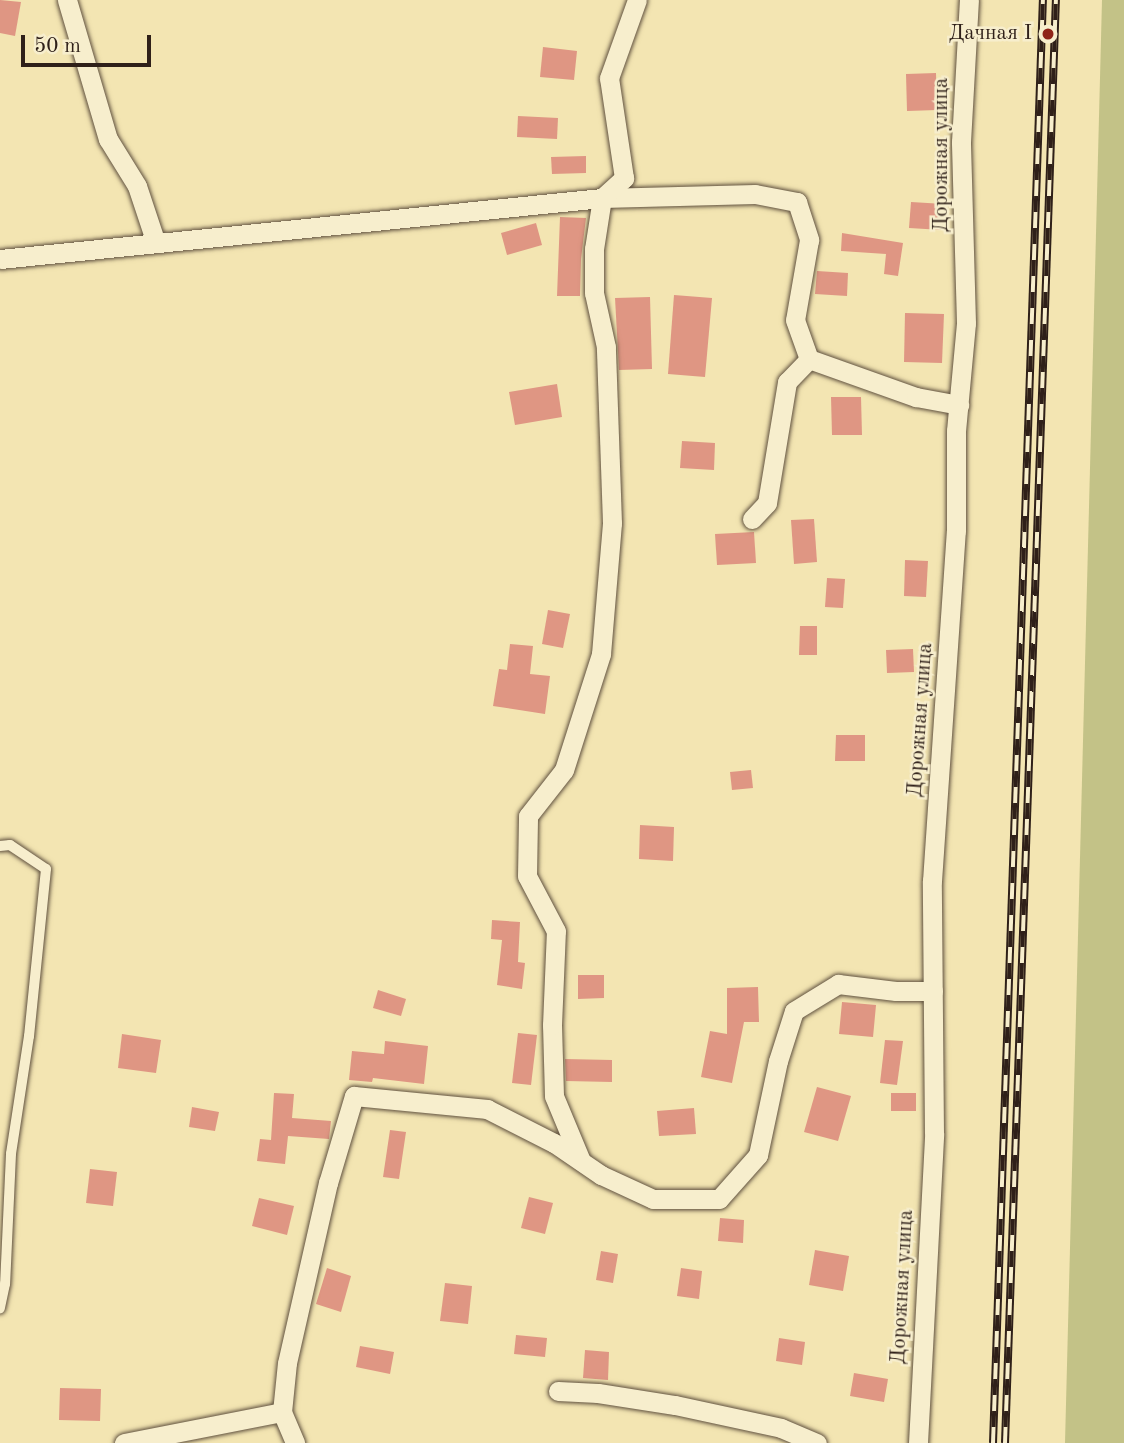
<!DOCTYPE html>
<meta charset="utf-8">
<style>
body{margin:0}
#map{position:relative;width:1124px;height:1443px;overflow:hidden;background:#f3e5b2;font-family:"Old Standard TT",serif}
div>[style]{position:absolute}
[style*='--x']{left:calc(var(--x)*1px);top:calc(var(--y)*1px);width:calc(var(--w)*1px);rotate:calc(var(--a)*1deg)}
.green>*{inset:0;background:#c3c287}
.building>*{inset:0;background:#df9683}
.roads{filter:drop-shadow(0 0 2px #60513f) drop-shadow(0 0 2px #60513f)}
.service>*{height:10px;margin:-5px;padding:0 5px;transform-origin:5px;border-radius:5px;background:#f7eecd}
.minor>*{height:19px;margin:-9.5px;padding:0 9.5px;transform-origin:9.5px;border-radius:9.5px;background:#f7eecd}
.rail>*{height:8px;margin-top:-4px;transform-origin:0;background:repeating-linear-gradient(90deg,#f7eecd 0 16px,#2f2019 0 32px);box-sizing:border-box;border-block:2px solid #2f2019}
.dots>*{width:19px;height:19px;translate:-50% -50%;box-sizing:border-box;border:4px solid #f7eecd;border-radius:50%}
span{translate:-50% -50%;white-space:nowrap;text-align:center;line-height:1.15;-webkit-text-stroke:5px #f7eecd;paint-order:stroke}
.poi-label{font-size:21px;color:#2f2019}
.right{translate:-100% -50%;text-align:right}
.street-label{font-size:21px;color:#2f2019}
.scale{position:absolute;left:21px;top:35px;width:130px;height:32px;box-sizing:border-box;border:4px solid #2f2019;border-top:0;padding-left:9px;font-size:21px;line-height:24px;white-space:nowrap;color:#2f2019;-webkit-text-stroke:5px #f7eecd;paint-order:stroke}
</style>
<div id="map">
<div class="green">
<div style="clip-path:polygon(1102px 0,1124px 0,1124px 1443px,1065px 1443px)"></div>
</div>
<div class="building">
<div style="clip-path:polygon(0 0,21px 2px,15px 36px,0 33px)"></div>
<div style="clip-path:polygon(543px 47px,577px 51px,574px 80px,540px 77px)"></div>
<div style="clip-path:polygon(936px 73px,937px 110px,907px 111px,906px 74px)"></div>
<div style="clip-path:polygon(518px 116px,558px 118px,557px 139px,517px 137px)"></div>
<div style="clip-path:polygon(586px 156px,586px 173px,552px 174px,551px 157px)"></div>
<div style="clip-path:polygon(911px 202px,944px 204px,942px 230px,909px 228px)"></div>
<div style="clip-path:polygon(560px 217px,586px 218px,581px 259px,580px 296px,557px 296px)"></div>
<div style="clip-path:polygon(536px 223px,542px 245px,507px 255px,501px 233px)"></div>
<div style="clip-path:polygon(842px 233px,903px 243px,898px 276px,884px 274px,886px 254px,841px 251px)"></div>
<div style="clip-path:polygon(817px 271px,848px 273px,847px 296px,815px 294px)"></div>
<div style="clip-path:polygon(674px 295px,712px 298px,705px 377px,668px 374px)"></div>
<div style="clip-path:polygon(650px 297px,652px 369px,619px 370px,615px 298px)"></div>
<div style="clip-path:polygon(905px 313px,944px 314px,942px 363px,904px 362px)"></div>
<div style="clip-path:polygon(557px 384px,562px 417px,515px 425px,509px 392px)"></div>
<div style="clip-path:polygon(831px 397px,861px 397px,862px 435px,832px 435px)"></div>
<div style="clip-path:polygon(682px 441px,715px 443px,714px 470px,680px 468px)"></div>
<div style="clip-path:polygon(814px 519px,817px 562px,794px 564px,791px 520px)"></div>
<div style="clip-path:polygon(754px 532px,756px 563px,717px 565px,715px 534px)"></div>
<div style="clip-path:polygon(905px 560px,928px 561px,926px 597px,904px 596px)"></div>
<div style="clip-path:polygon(827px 578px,845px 579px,843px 608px,825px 607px)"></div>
<div style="clip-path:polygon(548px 610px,570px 614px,563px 648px,542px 644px)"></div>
<div style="clip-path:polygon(800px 626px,817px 626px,817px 655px,799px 655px)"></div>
<div style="clip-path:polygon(510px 644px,533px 646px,530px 674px,550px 676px,545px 714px,493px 706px,499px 669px,507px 670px)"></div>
<div style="clip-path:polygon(913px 649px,914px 672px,887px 673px,886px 650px)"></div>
<div style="clip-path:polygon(836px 735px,865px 735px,865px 761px,835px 761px)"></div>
<div style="clip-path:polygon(751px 770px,753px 788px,732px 790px,730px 772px)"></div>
<div style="clip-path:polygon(640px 825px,674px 827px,673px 861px,639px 859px)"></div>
<div style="clip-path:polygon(492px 920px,520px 922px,518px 962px,525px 963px,522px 989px,497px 985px,502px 940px,491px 939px)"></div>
<div style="clip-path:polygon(578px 975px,604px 975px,604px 998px,578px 999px)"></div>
<div style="clip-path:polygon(758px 987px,759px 1022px,744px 1022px,732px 1083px,701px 1077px,710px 1031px,727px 1034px,727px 988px)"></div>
<div style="clip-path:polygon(378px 990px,406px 999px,401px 1016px,373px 1008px)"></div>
<div style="clip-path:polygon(842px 1002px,876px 1005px,873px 1037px,839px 1034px)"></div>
<div style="clip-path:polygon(518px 1033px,537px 1035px,531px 1085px,512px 1083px)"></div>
<div style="clip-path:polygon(122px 1034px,161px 1040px,156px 1073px,118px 1068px)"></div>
<div style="clip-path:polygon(885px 1040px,903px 1041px,897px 1085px,880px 1083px)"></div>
<div style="clip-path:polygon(385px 1041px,428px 1046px,424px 1084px,373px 1078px,372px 1082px,349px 1080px,352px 1051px,384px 1054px)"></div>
<div style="clip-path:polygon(565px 1059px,612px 1060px,612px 1082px,566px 1081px)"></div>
<div style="clip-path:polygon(817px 1087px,851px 1096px,838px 1141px,804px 1132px)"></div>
<div style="clip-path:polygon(274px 1093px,294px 1094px,292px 1118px,331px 1121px,329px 1139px,288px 1136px,285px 1164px,257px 1161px,260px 1139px,271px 1140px)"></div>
<div style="clip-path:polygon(891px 1093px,916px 1093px,916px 1111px,891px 1111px)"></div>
<div style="clip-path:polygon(192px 1107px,219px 1112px,215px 1131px,189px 1127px)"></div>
<div style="clip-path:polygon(694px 1108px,696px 1134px,659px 1136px,657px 1111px)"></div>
<div style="clip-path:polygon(390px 1130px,406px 1132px,399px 1179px,383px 1177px)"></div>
<div style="clip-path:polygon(90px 1169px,117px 1172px,113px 1206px,86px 1203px)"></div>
<div style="clip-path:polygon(529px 1197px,553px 1203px,545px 1234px,521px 1228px)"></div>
<div style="clip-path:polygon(259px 1198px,294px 1206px,287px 1235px,252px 1226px)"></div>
<div style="clip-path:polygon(720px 1218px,744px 1220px,743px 1243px,718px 1241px)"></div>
<div style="clip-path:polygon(815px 1250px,849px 1256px,843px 1291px,809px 1285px)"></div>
<div style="clip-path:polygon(601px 1251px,618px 1254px,613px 1283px,596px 1280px)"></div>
<div style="clip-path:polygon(327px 1268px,351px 1276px,341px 1312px,316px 1304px)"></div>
<div style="clip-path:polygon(681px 1268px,702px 1271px,699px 1299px,677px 1296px)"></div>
<div style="clip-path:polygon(445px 1283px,472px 1286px,468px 1324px,440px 1321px)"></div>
<div style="clip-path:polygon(516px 1335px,547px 1338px,545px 1357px,514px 1354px)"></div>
<div style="clip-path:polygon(779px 1338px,805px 1342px,802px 1365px,776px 1361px)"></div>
<div style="clip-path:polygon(360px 1346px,394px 1352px,390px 1374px,356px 1367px)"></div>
<div style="clip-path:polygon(585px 1350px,609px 1352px,608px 1380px,583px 1378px)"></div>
<div style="clip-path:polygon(854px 1373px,888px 1379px,884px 1402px,850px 1396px)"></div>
<div style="clip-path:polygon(60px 1388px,101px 1389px,100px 1421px,59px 1420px)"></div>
</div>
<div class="roads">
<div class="service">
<div style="--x:0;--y:846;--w:10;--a:-6"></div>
<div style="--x:10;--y:845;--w:43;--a:33.7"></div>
<div style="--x:46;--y:869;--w:168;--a:95.8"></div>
<div style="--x:29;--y:1036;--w:119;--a:98.7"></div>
<div style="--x:11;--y:1154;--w:130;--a:92.6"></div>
<div style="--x:5;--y:1284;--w:25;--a:102"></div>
</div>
<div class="minor">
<div style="--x:67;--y:0;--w:145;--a:73.6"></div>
<div style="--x:108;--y:139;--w:55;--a:58.3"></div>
<div style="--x:137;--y:186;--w:60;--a:71.6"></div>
<div style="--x:0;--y:259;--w:605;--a:-5.79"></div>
<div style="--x:602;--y:198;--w:153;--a:-1.5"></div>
<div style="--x:755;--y:194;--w:43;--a:10.8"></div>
<div style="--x:797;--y:202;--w:40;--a:72"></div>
<div style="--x:809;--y:240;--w:81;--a:99.9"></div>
<div style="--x:795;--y:320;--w:41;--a:70.3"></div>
<div style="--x:809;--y:359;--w:114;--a:19.6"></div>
<div style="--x:916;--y:397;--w:44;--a:10.5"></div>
<div style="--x:752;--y:519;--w:22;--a:-47"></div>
<div style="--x:767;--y:503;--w:123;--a:-80.6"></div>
<div style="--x:787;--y:382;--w:32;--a:-46"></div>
<div style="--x:581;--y:1161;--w:70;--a:-112.6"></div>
<div style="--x:554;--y:1096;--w:71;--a:-91.6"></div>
<div style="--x:552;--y:1025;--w:94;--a:-87.6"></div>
<div style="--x:556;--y:931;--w:62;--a:-117.8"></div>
<div style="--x:527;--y:876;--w:60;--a:-89"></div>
<div style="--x:528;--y:816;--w:58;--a:-52"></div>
<div style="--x:564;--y:770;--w:122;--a:-72.3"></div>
<div style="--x:601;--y:654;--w:131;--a:-85.2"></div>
<div style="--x:612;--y:523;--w:176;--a:-92"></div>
<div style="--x:606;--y:347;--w:55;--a:-102.5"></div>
<div style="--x:594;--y:293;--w:44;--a:-90"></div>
<div style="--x:594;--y:249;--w:52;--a:-81.1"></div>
<div style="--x:602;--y:198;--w:30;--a:-42"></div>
<div style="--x:624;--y:178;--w:101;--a:-98.5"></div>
<div style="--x:609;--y:78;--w:83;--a:-70.3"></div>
<div style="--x:558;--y:1391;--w:40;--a:2.9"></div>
<div style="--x:598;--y:1393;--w:78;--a:8.9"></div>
<div style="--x:675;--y:1405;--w:108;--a:12.2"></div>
<div style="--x:781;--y:1428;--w:39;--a:23"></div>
<div style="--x:282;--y:1412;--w:34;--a:67"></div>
<div style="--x:124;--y:1443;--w:161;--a:-11.1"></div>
<div style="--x:282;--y:1412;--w:49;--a:-84.2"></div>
<div style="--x:287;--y:1363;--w:185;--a:-77.2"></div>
<div style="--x:328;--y:1183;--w:91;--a:-73.4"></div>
<div style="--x:354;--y:1096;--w:134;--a:5.6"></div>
<div style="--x:487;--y:1109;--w:75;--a:26.9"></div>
<div style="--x:554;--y:1143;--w:57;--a:34.2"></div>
<div style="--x:601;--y:1175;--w:57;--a:24.8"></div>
<div style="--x:653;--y:1199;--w:66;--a:0"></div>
<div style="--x:719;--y:1199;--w:59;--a:-48.4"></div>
<div style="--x:758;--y:1155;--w:96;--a:-78"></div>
<div style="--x:778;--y:1061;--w:52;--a:-72.3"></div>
<div style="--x:794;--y:1011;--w:52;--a:-31.5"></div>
<div style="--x:838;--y:984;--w:58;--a:6.9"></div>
<div style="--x:896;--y:991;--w:37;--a:0"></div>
<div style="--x:918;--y:1443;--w:310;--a:-87"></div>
<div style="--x:934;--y:1133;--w:252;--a:-90.5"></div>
<div style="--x:932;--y:881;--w:351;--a:-86.1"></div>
<div style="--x:956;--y:531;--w:100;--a:-90"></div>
<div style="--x:956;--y:431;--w:108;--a:-84.7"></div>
<div style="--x:966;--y:323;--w:181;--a:-91.6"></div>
<div style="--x:961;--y:142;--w:142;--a:-86.8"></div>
</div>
</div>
<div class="rail">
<div style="--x:993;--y:1443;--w:1444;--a:-88.02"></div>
<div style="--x:1005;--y:1443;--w:1444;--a:-87.98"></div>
</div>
<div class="dots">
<div style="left:1048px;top:34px;background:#8f2418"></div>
</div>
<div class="poi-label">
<span class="right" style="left:1032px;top:34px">Дачная I</span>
</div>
<div class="street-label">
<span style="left:942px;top:155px;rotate:-90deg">Дорожная улица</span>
<span style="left:921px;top:720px;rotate:-86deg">Дорожная улица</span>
<span style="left:903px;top:1287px;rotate:-87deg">Дорожная улица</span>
</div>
<div class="scale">50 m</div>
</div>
